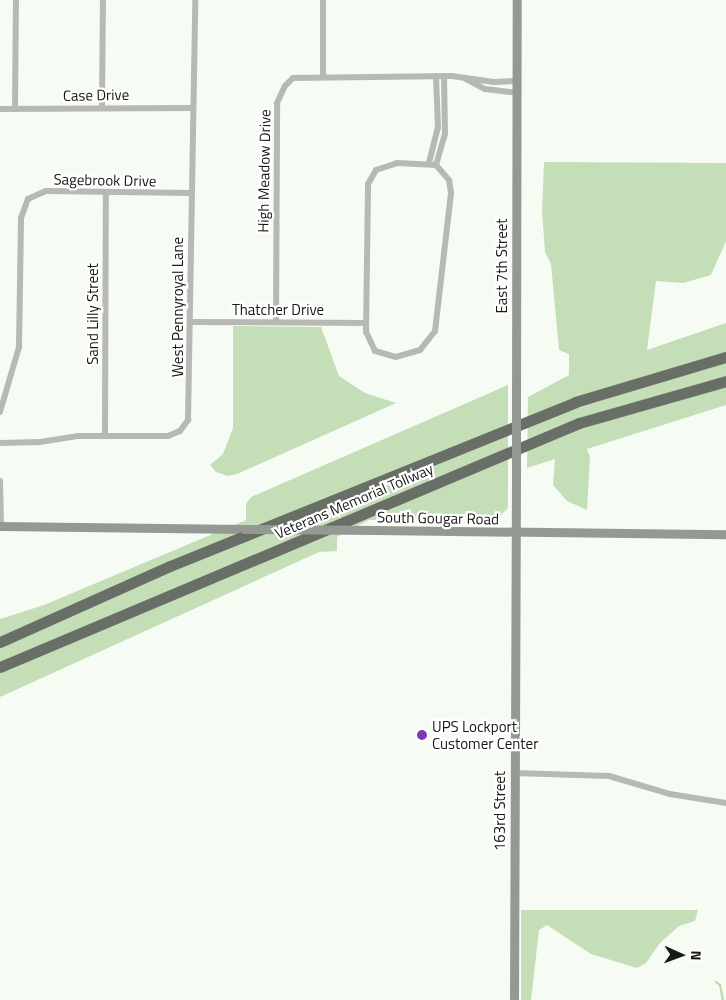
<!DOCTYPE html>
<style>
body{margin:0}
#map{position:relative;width:726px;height:1000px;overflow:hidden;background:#f6fcf3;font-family:"Titillium Web",sans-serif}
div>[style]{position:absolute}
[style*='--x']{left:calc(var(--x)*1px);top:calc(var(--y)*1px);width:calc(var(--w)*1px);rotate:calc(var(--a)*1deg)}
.green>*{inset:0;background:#c4deb8}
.stream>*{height:2px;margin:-1px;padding:0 1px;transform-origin:1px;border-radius:1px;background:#b3daa1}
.street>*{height:6px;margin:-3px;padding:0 3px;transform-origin:3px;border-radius:3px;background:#b6b9b4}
.secondary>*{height:9px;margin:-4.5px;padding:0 4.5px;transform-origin:4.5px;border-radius:4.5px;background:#959993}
.highway>*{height:11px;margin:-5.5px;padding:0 5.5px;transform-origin:5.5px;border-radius:5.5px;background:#696e66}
.secondary-bridge>*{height:9px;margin:-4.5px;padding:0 4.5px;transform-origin:4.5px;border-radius:4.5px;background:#959993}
.dots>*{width:14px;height:14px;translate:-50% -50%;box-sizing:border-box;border:2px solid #fff;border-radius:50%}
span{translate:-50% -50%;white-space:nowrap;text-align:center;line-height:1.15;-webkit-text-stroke:4.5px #fff;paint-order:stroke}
.street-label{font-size:15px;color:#171916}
.poi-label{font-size:15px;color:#171916}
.left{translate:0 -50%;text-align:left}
.north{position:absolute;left:656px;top:930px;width:50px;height:50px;-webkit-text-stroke:4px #fff;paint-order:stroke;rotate:92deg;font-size:14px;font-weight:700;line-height:20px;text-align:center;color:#171916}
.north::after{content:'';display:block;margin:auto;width:18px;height:22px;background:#171916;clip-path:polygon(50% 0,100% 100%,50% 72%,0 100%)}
</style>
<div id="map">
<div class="green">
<div style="clip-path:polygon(544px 162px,726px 163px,726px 241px,711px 275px,683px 283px,656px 281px,647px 350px,726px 323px,726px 405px,587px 449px,590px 457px,587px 510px,567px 501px,553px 485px,555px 459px,527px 468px,528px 397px,569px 375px,569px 354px,559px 350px,551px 264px,545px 252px,542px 211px)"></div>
<div style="clip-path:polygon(233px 326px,321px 327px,339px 376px,365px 393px,396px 403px,237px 474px,228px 476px,216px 472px,210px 465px,223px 454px,233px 428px)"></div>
<div style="clip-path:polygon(508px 385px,508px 508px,497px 519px,369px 520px,337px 537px,337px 551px,319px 552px,0 697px,0 619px,44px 605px,246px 520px,246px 504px,251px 497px)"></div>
<div style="clip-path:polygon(521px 910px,698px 910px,695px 921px,679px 926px,660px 943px,646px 963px,637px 968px,591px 954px,547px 925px,539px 930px,531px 1000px,521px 1000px)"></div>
</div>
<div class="stream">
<div style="--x:716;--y:982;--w:5;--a:37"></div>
<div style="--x:720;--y:985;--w:15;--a:79"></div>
</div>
<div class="street">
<div style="--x:323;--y:77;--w:77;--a:-90"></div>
<div style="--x:466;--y:79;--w:21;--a:28"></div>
<div style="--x:485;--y:89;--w:31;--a:7"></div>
<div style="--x:102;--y:107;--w:107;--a:-89.5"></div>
<div style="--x:0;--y:109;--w:192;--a:-0.3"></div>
<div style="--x:15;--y:109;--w:109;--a:-89.5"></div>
<div style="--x:397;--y:163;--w:39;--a:3"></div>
<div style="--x:436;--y:165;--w:20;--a:49"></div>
<div style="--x:449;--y:180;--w:13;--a:81"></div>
<div style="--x:451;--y:193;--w:139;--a:96.6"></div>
<div style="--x:435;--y:331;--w:24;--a:128"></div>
<div style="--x:420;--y:350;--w:25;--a:164"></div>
<div style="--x:396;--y:357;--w:22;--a:-164"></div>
<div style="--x:375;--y:351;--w:21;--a:-115"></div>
<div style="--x:366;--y:332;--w:148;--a:-89.2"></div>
<div style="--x:368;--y:184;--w:16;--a:-60"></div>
<div style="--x:376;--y:170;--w:22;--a:-18"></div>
<div style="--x:429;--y:163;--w:36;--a:-76"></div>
<div style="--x:438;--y:128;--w:52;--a:-92.2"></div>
<div style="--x:436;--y:165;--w:32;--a:-74"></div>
<div style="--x:445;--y:134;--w:58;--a:-91"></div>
<div style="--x:190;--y:322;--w:176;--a:0.3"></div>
<div style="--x:276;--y:322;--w:219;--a:-89.7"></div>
<div style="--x:277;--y:103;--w:19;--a:-65"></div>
<div style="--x:285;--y:86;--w:11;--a:-45"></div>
<div style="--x:293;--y:78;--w:159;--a:-0.7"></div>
<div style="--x:452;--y:76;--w:42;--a:8.1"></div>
<div style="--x:494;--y:82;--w:22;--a:-3"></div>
<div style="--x:0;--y:412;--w:68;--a:-73.7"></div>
<div style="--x:19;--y:347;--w:129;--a:-89.1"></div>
<div style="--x:21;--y:218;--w:20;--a:-70"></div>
<div style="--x:28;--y:199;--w:20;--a:-24"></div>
<div style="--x:46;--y:191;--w:145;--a:0.8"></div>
<div style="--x:105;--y:436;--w:244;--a:-89.8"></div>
<div style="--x:0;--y:443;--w:40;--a:-1.4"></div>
<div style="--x:40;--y:442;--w:39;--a:-9"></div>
<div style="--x:79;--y:436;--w:89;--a:0"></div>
<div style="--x:168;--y:436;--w:13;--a:-23"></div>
<div style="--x:180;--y:431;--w:14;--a:-54"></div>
<div style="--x:188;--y:420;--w:420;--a:-89"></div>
<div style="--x:0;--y:481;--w:45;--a:88.7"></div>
<div style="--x:514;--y:773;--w:95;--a:1.8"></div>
<div style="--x:609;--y:776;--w:64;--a:16.4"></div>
<div style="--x:670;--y:794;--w:57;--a:9.1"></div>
</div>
<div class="secondary">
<div style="--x:516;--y:406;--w:406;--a:-89.9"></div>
<div style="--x:0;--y:526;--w:244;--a:0.7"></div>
<div style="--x:375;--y:530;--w:351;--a:0.7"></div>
<div style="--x:514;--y:1000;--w:521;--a:-89.78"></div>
</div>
<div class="highway">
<div style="--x:0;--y:642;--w:186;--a:-24.1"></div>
<div style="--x:170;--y:566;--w:437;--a:-22"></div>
<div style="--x:575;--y:402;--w:158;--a:-16.6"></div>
<div style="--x:0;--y:667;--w:628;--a:-22.85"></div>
<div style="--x:579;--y:423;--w:153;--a:-15.9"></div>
</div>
<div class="secondary-bridge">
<div style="--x:516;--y:406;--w:73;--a:90"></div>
<div style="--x:244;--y:529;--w:131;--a:0.4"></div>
</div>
<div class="dots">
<div style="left:422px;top:735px;background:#7b3bb0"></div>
</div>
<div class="street-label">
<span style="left:96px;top:95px;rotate:-1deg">Case Drive</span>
<span style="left:264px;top:171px;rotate:-89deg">High Meadow Drive</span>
<span style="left:105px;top:180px;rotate:1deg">Sagebrook Drive</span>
<span style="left:502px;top:266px;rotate:-90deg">East 7th Street</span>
<span style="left:178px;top:307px;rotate:-90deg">West Pennyroyal Lane</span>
<span style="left:278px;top:310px">Thatcher Drive</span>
<span style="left:93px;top:314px;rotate:-90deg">Sand Lilly Street</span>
<span style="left:354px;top:501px;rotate:-23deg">Veterans Memorial Tollway</span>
<span style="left:438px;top:518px;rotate:1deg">South Gougar Road</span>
<span style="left:500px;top:811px;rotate:-90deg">163rd Street</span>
</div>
<div class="poi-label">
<span class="left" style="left:432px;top:735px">UPS Lockport<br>Customer Center</span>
</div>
<div class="north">N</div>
</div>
